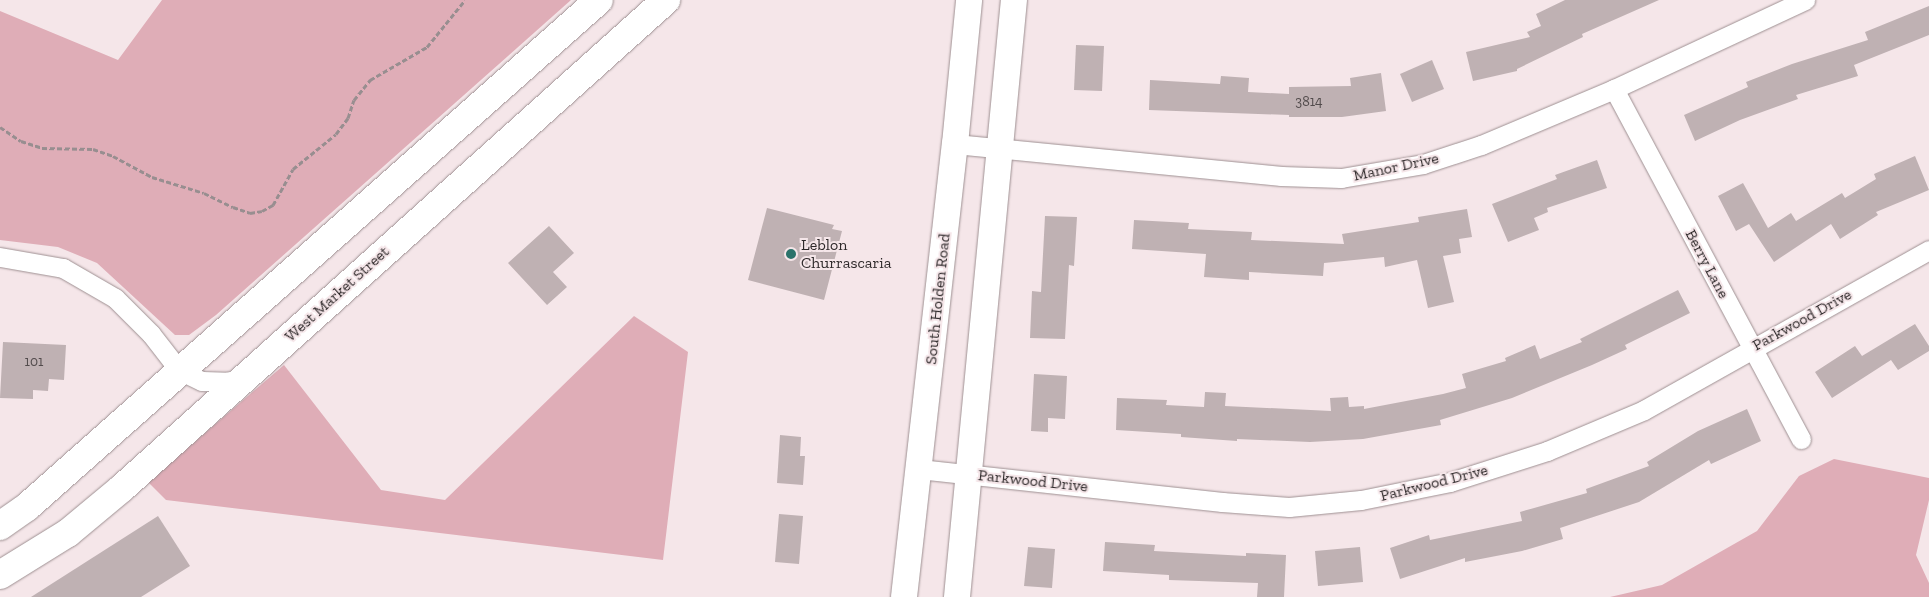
<!DOCTYPE html>
<style>
body{margin:0}
#map{position:relative;width:1929px;height:597px;overflow:hidden;background:#f5e6e9;font-family:"Zilla Slab",serif}
div>[style]{position:absolute}
[style*='--x']{left:calc(var(--x)*1px);top:calc(var(--y)*1px);width:calc(var(--w)*1px);rotate:calc(var(--a)*1deg)}
.green>*{inset:0;background:#dfadb7}
.building>*{inset:0;background:#bfb1b3}
.path>*{height:3px;margin-top:-1.5px;transform-origin:0;background:repeating-linear-gradient(90deg,#988e90 0 5px,transparent 0 7.5px)}
.roads{filter:drop-shadow(0 0 1px #9e9092) drop-shadow(0 0 1px #9e9092)}
.street>*{height:19px;margin:-9.5px;padding:0 9.5px;transform-origin:9.5px;border-radius:9.5px;background:#fff}
.secondary>*{height:26px;margin:-13px;padding:0 13px;transform-origin:13px;border-radius:13px;background:#fff}
.primary>*{height:28px;margin:-14px;padding:0 14px;transform-origin:14px;border-radius:14px;background:#fff}
.dots>*{width:14px;height:14px;translate:-50% -50%;box-sizing:border-box;border:2px solid #f5e6e9;border-radius:50%}
span{translate:-50% -50%;white-space:nowrap;text-align:center;line-height:1.15;-webkit-text-stroke:4px #f5e6e9;paint-order:stroke}
.number-label{font-size:14px;color:#524b4c}
.number-label span{-webkit-text-stroke-width:0}
.street-label{font-size:16px;color:#2e292a}
.poi-label{font-size:16px;color:#2e292a}
.left{translate:0 -50%;text-align:left}
</style>
<div id="map">
<div class="green">
<div style="clip-path:polygon(162px 0,571px 0,216px 315px,189px 335px,175px 335px,97px 263px,58px 247px,0 240px,0 11px,118px 60px)"></div>
<div style="clip-path:polygon(634px 316px,688px 352px,663px 560px,166px 500px,148px 482px,284px 365px,381px 490px,445px 500px)"></div>
<div style="clip-path:polygon(1834px 459px,1929px 478px,1929px 500px,1916px 555px,1929px 583px,1929px 597px,1610px 597px,1662px 585px,1757px 531px,1799px 476px)"></div>
</div>
<div class="building">
<div style="clip-path:polygon(1565px 0,1659px 0,1582px 34px,1583px 37px,1517px 69px,1517px 71px,1473px 81px,1466px 52px,1530px 37px,1527px 32px,1541px 26px,1536px 14px)"></div>
<div style="clip-path:polygon(1929px 6px,1929px 35px,1854px 65px,1858px 76px,1796px 95px,1798px 99px,1740px 120px,1695px 141px,1684px 115px,1748px 87px,1746px 82px,1792px 64px,1868px 40px,1865px 32px)"></div>
<div style="clip-path:polygon(1076px 45px,1104px 46px,1102px 91px,1074px 90px)"></div>
<div style="clip-path:polygon(1432px 60px,1444px 89px,1412px 102px,1400px 74px)"></div>
<div style="clip-path:polygon(1381px 73px,1386px 111px,1342px 117px,1289px 117px,1289px 115px,1149px 110px,1150px 80px,1220px 84px,1221px 76px,1249px 78px,1248px 92px,1289px 94px,1289px 87px,1351px 86px,1350px 78px)"></div>
<div style="clip-path:polygon(1915px 156px,1929px 190px,1876px 212px,1878px 215px,1840px 239px,1831px 224px,1774px 262px,1749px 224px,1736px 231px,1718px 196px,1743px 183px,1768px 228px,1791px 213px,1796px 221px,1842px 193px,1845px 198px,1876px 179px,1874px 174px)"></div>
<div style="clip-path:polygon(1597px 160px,1607px 188px,1547px 208px,1548px 212px,1534px 218px,1539px 230px,1508px 242px,1492px 204px,1557px 179px,1555px 175px)"></div>
<div style="clip-path:polygon(767px 208px,834px 225px,832px 229px,842px 231px,824px 300px,748px 280px)"></div>
<div style="clip-path:polygon(1467px 209px,1472px 237px,1459px 239px,1461px 253px,1443px 256px,1454px 302px,1428px 308px,1417px 260px,1385px 267px,1384px 257px,1324px 263px,1323px 276px,1249px 272px,1249px 280px,1204px 277px,1206px 254px,1132px 249px,1134px 220px,1189px 223px,1188px 229px,1252px 232px,1251px 240px,1344px 244px,1342px 234px,1419px 222px,1418px 217px)"></div>
<div style="clip-path:polygon(1045px 216px,1077px 217px,1074px 266px,1069px 265px,1065px 339px,1030px 338px,1032px 291px,1041px 292px)"></div>
<div style="clip-path:polygon(549px 226px,574px 253px,553px 272px,567px 287px,547px 305px,508px 263px)"></div>
<div style="clip-path:polygon(1678px 290px,1690px 313px,1625px 345px,1627px 349px,1592px 365px,1512px 398px,1440px 420px,1441px 425px,1363px 439px,1310px 442px,1237px 439px,1237px 441px,1181px 437px,1181px 434px,1116px 430px,1117px 398px,1167px 400px,1166px 405px,1204px 407px,1205px 392px,1226px 393px,1225px 406px,1331px 411px,1330px 398px,1348px 397px,1349px 407px,1364px 406px,1364px 409px,1443px 394px,1466px 388px,1462px 374px,1506px 361px,1505px 358px,1535px 345px,1540px 359px,1582px 342px,1580px 339px)"></div>
<div style="clip-path:polygon(1915px 324px,1929px 346px,1929px 351px,1898px 370px,1891px 360px,1832px 398px,1815px 372px,1855px 346px,1862px 356px)"></div>
<div style="clip-path:polygon(3px 342px,66px 345px,64px 380px,49px 379px,48px 391px,33px 390px,33px 399px,0 398px)"></div>
<div style="clip-path:polygon(1034px 374px,1067px 376px,1065px 419px,1048px 418px,1048px 432px,1031px 431px)"></div>
<div style="clip-path:polygon(1747px 409px,1761px 441px,1711px 464px,1709px 460px,1639px 502px,1560px 528px,1563px 539px,1522px 551px,1465px 562px,1465px 558px,1400px 579px,1390px 548px,1429px 535px,1430px 540px,1522px 521px,1520px 512px,1587px 493px,1586px 489px,1649px 466px,1647px 462px,1698px 431px)"></div>
<div style="clip-path:polygon(780px 435px,801px 437px,800px 456px,805px 456px,803px 485px,777px 483px)"></div>
<div style="clip-path:polygon(779px 514px,803px 516px,799px 564px,775px 562px)"></div>
<div style="clip-path:polygon(158px 516px,190px 566px,141px 597px,31px 597px)"></div>
<div style="clip-path:polygon(1105px 542px,1155px 545px,1154px 551px,1246px 556px,1246px 553px,1286px 555px,1284px 597px,1257px 597px,1258px 583px,1169px 580px,1169px 575px,1103px 571px)"></div>
<div style="clip-path:polygon(1028px 547px,1055px 549px,1052px 588px,1024px 586px)"></div>
<div style="clip-path:polygon(1360px 547px,1363px 582px,1318px 586px,1315px 551px)"></div>
</div>
<div class="path">
<div style="--x:0;--y:127;--w:25;--a:34"></div>
<div style="--x:21;--y:141;--w:22;--a:18"></div>
<div style="--x:42;--y:148;--w:51;--a:1.1"></div>
<div style="--x:93;--y:149;--w:21;--a:19"></div>
<div style="--x:113;--y:156;--w:44;--a:28.3"></div>
<div style="--x:152;--y:177;--w:54;--a:17.1"></div>
<div style="--x:204;--y:193;--w:32;--a:26"></div>
<div style="--x:233;--y:207;--w:18;--a:19"></div>
<div style="--x:250;--y:213;--w:12;--a:-9"></div>
<div style="--x:262;--y:211;--w:13;--a:-29"></div>
<div style="--x:273;--y:205;--w:41;--a:-60.9"></div>
<div style="--x:293;--y:169;--w:55;--a:-39.1"></div>
<div style="--x:336;--y:134;--w:20;--a:-53"></div>
<div style="--x:348;--y:118;--w:19;--a:-72"></div>
<div style="--x:354;--y:100;--w:26;--a:-51"></div>
<div style="--x:370;--y:80;--w:66;--a:-30.1"></div>
<div style="--x:427;--y:47;--w:60;--a:-51"></div>
</div>
<div class="roads">
<div class="street">
<div style="--x:1614;--y:89;--w:397;--a:61.9"></div>
<div style="--x:955;--y:144;--w:328;--a:5.6"></div>
<div style="--x:1281;--y:176;--w:60;--a:1.9"></div>
<div style="--x:1341;--y:178;--w:83;--a:-9.7"></div>
<div style="--x:1423;--y:164;--w:61;--a:-18.1"></div>
<div style="--x:1481;--y:145;--w:144;--a:-22.8"></div>
<div style="--x:1614;--y:89;--w:211;--a:-25"></div>
<div style="--x:0;--y:257;--w:64;--a:9.9"></div>
<div style="--x:63;--y:268;--w:60;--a:30"></div>
<div style="--x:115;--y:298;--w:51;--a:45"></div>
<div style="--x:151;--y:334;--w:46;--a:52.1"></div>
<div style="--x:179;--y:370;--w:25;--a:26"></div>
<div style="--x:202;--y:381;--w:24;--a:2"></div>
<div style="--x:226;--y:382;--w:17;--a:-13"></div>
<div style="--x:919;--y:469;--w:305;--a:6.2"></div>
<div style="--x:1222;--y:502;--w:67;--a:4.3"></div>
<div style="--x:1289;--y:507;--w:72;--a:-5.6"></div>
<div style="--x:1361;--y:500;--w:91;--a:-11.4"></div>
<div style="--x:1450;--y:482;--w:102;--a:-17.7"></div>
<div style="--x:1547;--y:451;--w:105;--a:-22.9"></div>
<div style="--x:1644;--y:410;--w:327;--a:-29.3"></div>
</div>
<div class="secondary">
<div style="--x:904;--y:597;--w:456;--a:-83.6"></div>
<div style="--x:955;--y:144;--w:145;--a:-84.4"></div>
<div style="--x:957;--y:597;--w:600;--a:-84.55"></div>
</div>
<div class="primary">
<div style="--x:0;--y:526;--w:33;--a:-35"></div>
<div style="--x:27;--y:507;--w:764;--a:-41.55"></div>
<div style="--x:0;--y:575;--w:80;--a:-31.7"></div>
<div style="--x:68;--y:533;--w:70;--a:-39.8"></div>
<div style="--x:122;--y:488;--w:731;--a:-41.89"></div>
</div>
</div>
<div class="dots">
<div style="left:791px;top:254px;background:#2b736b"></div>
</div>
<div class="number-label">
<span style="left:1309px;top:102px">3814</span>
<span style="left:34px;top:362px">101</span>
</div>
<div class="street-label">
<span style="left:1396px;top:167px;rotate:-12deg">Manor Drive</span>
<span style="left:1707px;top:264px;rotate:62deg">Berry Lane</span>
<span style="left:337px;top:294px;rotate:-42deg">West Market Street</span>
<span style="left:938px;top:299px;rotate:-84deg">South Holden Road</span>
<span style="left:1802px;top:320px;rotate:-29deg">Parkwood Drive</span>
<span style="left:1033px;top:481px;rotate:6deg">Parkwood Drive</span>
<span style="left:1434px;top:483px;rotate:-14deg">Parkwood Drive</span>
</div>
<div class="poi-label">
<span class="left" style="left:801px;top:254px">Leblon<br>Churrascaria</span>
</div>
</div>
